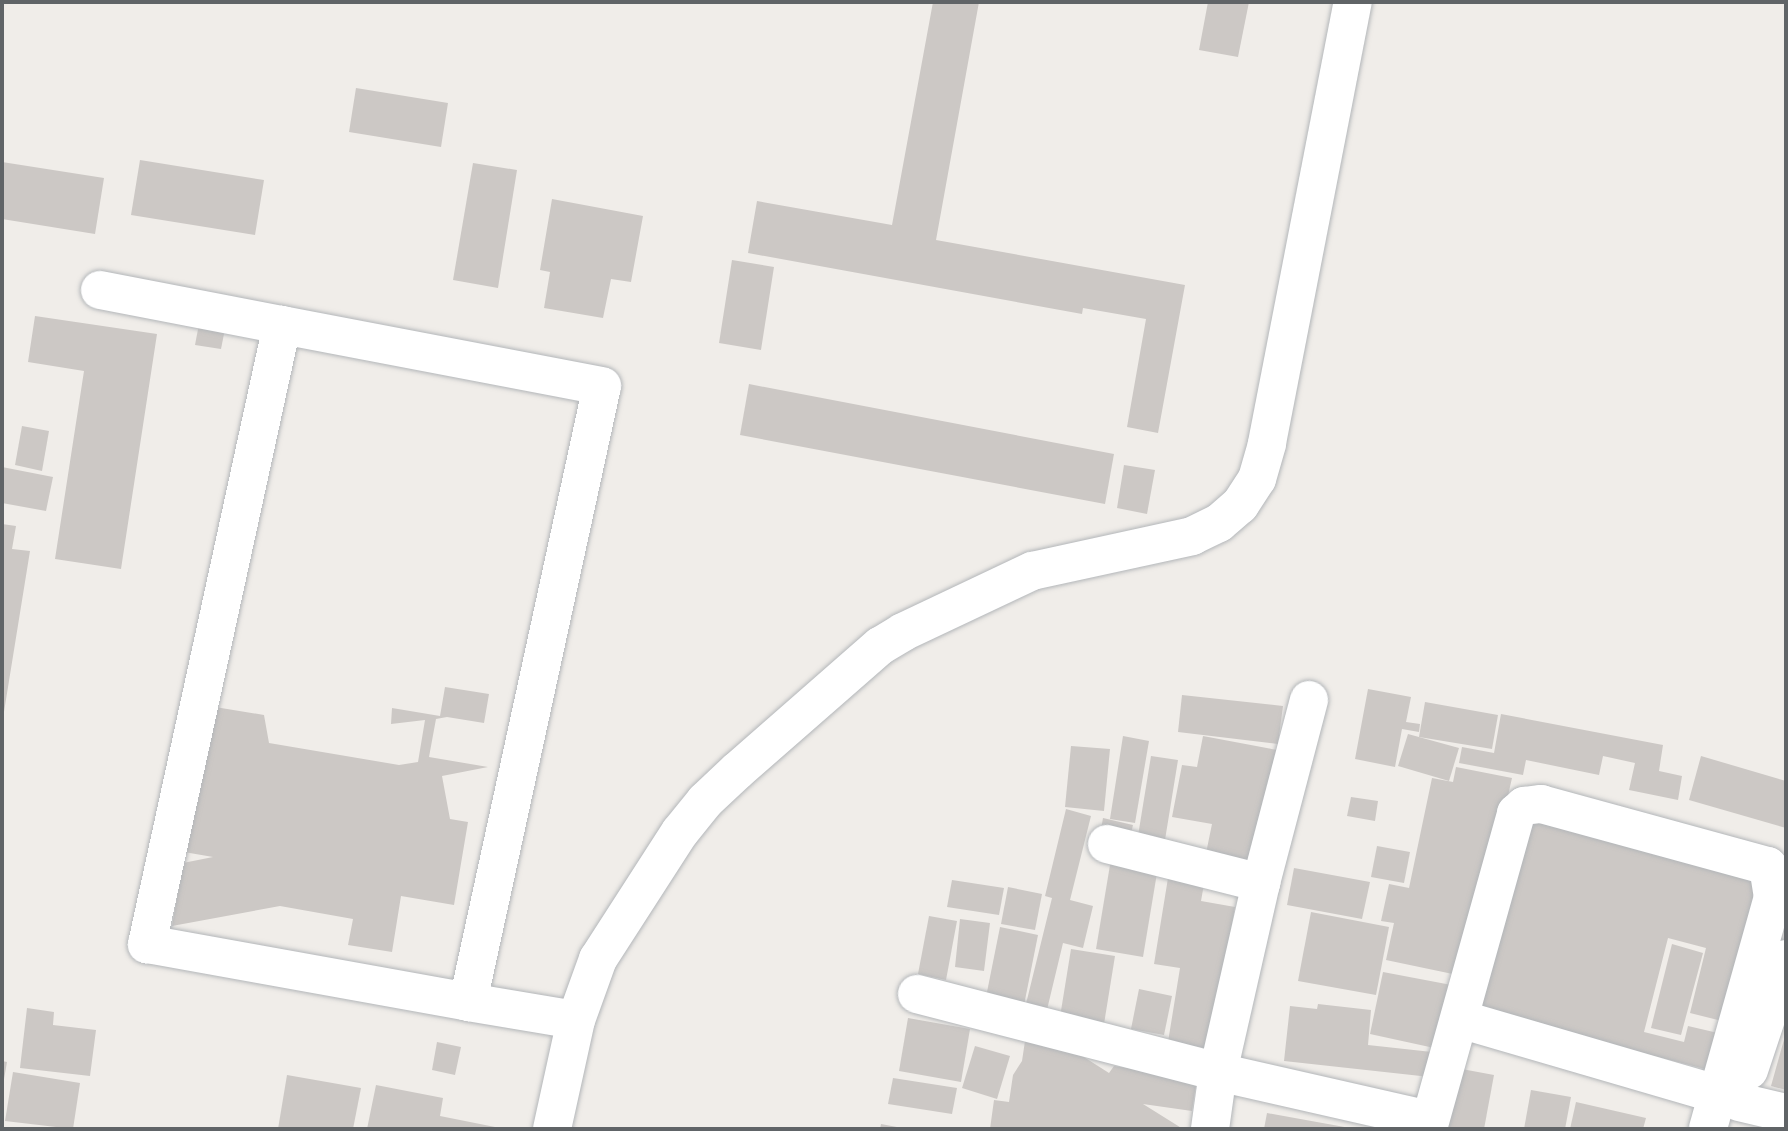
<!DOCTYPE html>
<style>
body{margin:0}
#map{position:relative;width:1788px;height:1131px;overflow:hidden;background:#f0ede9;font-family:Jost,sans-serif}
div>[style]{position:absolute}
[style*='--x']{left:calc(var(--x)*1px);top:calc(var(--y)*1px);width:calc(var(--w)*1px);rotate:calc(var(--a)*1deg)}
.building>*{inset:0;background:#ccc8c5}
.roads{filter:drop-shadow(0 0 2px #b3b6b9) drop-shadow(0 0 2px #b3b6b9)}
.minor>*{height:38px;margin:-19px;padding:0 19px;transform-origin:19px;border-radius:19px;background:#fff}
span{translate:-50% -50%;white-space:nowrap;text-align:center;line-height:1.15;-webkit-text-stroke:7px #fff;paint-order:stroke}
.frame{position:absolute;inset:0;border:4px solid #606467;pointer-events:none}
</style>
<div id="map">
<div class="building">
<div style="clip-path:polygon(933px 2px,979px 2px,936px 240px,1185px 285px,1158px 433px,1127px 427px,1146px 319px,1083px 308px,1082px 314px,748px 253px,757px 201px,892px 225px)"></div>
<div style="clip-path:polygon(1208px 2px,1249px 2px,1238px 57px,1199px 50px)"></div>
<div style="clip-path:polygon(356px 88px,448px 103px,441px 147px,349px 132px)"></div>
<div style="clip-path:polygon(140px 160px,264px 180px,255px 235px,131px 215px)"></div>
<div style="clip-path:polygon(2px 162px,104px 178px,95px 234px,2px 219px)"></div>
<div style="clip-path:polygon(473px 163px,517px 170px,498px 288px,453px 280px)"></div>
<div style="clip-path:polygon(552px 199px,643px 216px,631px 282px,611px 279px,603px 318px,544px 308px,550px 272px,540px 270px)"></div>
<div style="clip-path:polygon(732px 260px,774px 267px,761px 350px,719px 343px)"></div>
<div style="clip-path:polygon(35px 316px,157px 334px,121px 569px,55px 559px,84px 371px,28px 362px)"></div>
<div style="clip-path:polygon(199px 324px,225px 329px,221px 349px,195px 345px)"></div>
<div style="clip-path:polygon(749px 384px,1114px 454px,1105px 504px,740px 435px)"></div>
<div style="clip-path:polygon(22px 426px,49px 431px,42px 471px,15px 465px)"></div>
<div style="clip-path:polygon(1124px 465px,1155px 470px,1147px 514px,1117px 508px)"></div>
<div style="clip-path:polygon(2px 467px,53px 477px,46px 511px,2px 503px)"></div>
<div style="clip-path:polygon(2px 524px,16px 526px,12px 549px,30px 551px,3px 718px)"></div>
<div style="clip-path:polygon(445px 687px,489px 694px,484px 723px,447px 717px,436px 719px,429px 757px,488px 767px,442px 776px,450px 819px,468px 822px,454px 905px,401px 896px,392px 952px,348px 945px,353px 919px,280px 906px,172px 926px,183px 863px,213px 857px,184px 852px,209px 706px,264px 715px,269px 743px,399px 765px,418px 762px,425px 720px,391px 724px,392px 708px,440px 716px)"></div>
<div style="clip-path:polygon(1368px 689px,1411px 697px,1406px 722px,1420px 724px,1419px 732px,1402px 729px,1395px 767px,1355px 759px)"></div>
<div style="clip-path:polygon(1182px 695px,1283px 706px,1278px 744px,1178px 732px)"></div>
<div style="clip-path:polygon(1425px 702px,1498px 715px,1492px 749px,1419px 737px)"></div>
<div style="clip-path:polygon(1501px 714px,1663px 745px,1659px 771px,1682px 776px,1678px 800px,1629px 790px,1635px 763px,1603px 756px,1599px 775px,1526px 760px,1523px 775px,1459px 763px,1462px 747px,1494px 753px)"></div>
<div style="clip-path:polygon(1408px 734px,1459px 748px,1449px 781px,1398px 766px)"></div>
<div style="clip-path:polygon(1123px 736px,1149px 741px,1135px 823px,1110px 819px)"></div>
<div style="clip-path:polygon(1203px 736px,1277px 750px,1254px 867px,1205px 858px,1212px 824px,1172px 817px,1182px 765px,1197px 767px)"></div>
<div style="clip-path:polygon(1071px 746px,1110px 749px,1104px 811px,1065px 807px)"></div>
<div style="clip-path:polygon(1151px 756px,1178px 760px,1164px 846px,1137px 842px)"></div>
<div style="clip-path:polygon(1701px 756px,1786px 781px,1786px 828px,1689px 800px)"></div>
<div style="clip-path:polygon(1456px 767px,1512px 778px,1467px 977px,1386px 960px,1394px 923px,1381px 921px,1389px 884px,1409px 888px,1432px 778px,1453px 782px)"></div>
<div style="clip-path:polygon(1351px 797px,1378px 801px,1375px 821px,1347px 816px)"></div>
<div style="clip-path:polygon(1066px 809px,1091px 816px,1070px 900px,1093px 906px,1083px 948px,1063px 943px,1045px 1018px,1024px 1012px,1052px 898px,1045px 896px)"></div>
<div style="clip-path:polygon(1523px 817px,1763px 878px,1726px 1022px,1690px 1013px,1706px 948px,1668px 938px,1644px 1032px,1684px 1042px,1688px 1026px,1718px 1033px,1709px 1070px,1474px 1010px)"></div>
<div style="clip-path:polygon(1103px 818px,1133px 825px,1129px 842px,1100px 835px)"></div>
<div style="clip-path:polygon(1377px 846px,1410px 852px,1404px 883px,1371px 877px)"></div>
<div style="clip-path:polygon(1111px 859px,1158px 867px,1143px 957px,1096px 949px)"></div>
<div style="clip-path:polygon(1294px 868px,1370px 882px,1362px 919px,1287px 905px)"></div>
<div style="clip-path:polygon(1168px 878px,1204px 884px,1201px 901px,1235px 907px,1211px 1049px,1168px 1042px,1180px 968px,1154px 964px)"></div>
<div style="clip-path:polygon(952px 880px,1004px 888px,999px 915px,947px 907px)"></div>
<div style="clip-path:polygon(1008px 887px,1042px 894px,1035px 930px,1001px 924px)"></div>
<div style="clip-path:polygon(1311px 912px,1389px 927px,1376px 995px,1298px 981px)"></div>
<div style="clip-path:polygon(929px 916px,957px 921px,946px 980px,918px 974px)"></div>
<div style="clip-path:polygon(960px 919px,990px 923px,984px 971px,955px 967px)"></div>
<div style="clip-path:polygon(1000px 927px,1038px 935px,1024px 1005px,986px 997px)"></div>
<div style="clip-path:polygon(1672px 944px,1703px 953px,1681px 1035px,1651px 1028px)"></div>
<div style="clip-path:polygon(1071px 949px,1115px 956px,1104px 1024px,1060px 1017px)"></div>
<div style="clip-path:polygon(1383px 972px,1462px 987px,1448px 1051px,1370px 1034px)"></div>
<div style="clip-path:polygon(1139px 989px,1172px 996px,1164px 1035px,1131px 1029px)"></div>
<div style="clip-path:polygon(1318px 1004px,1371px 1010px,1368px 1045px,1432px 1052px,1430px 1077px,1284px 1061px,1290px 1006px,1317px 1009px)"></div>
<div style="clip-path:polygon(27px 1008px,54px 1012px,53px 1025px,96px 1030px,90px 1076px,20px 1068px)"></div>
<div style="clip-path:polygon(908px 1018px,970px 1029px,961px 1082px,899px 1071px)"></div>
<div style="clip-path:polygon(1785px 1036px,1786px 1036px,1786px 1090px,1771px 1086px)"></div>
<div style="clip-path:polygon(1025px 1041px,1076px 1052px,1109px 1073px,1114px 1066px,1197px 1078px,1192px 1111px,1143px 1104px,1183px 1129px,990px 1129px,994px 1100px,1009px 1102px,1013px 1075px,1022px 1061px)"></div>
<div style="clip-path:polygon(437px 1042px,461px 1047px,455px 1075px,432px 1070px)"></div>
<div style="clip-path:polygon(975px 1046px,1010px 1056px,997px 1099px,962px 1088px)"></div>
<div style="clip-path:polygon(2px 1061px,7px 1062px,3px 1085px,2px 1085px)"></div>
<div style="clip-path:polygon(1451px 1067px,1494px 1075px,1484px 1129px,1440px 1129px)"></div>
<div style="clip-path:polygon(13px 1072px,80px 1083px,73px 1129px,5px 1121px)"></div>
<div style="clip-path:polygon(287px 1075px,361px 1088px,353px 1129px,278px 1129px)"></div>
<div style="clip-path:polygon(893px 1078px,957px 1088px,952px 1114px,888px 1104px)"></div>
<div style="clip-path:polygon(376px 1085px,443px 1098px,440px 1116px,505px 1129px,367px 1129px)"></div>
<div style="clip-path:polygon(1531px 1090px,1571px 1097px,1565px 1129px,1524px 1129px)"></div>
<div style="clip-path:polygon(1576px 1102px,1646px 1118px,1643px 1129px,1570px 1129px)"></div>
<div style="clip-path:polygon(1267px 1113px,1350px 1128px,1349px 1129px,1264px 1129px)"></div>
<div style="clip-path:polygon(881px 1124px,902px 1128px,902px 1129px,880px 1129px)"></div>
</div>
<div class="roads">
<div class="minor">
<div style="--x:100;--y:290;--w:185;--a:10.9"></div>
<div style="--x:1309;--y:700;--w:189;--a:104.7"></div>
<div style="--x:1261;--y:883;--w:194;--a:102.8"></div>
<div style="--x:1218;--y:1072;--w:217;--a:12.8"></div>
<div style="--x:1107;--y:844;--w:159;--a:14.2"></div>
<div style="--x:917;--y:994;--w:311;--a:14.5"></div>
<div style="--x:1218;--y:1072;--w:58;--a:98"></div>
<div style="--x:468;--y:1002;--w:630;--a:-77.73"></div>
<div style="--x:602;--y:386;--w:326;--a:-169.2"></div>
<div style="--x:282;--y:325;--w:634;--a:102.3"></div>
<div style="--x:147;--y:944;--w:326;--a:10.2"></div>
<div style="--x:468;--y:1002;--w:109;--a:9.5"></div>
<div style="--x:1460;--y:1019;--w:268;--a:16.3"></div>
<div style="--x:1749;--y:1070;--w:117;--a:-71.6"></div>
<div style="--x:1739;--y:1102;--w:48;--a:13.2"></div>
<div style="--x:552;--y:1129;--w:112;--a:-77.6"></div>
<div style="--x:576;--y:1020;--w:65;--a:-70.2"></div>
<div style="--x:598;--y:959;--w:151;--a:-57.2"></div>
<div style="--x:680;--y:832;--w:40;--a:-51"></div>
<div style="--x:705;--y:801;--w:44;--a:-43.2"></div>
<div style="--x:737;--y:771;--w:190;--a:-41.2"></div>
<div style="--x:880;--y:646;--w:27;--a:-31"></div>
<div style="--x:903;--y:632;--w:143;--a:-25.3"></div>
<div style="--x:1032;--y:571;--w:164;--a:-12.3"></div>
<div style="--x:1192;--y:536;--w:30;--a:-26"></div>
<div style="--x:1219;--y:523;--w:28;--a:-41"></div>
<div style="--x:1240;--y:505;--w:31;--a:-57"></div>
<div style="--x:1257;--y:479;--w:37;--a:-74"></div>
<div style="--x:1267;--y:443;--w:449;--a:-79"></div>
<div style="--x:1428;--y:1129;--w:328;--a:-74.4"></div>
<div style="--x:1516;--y:813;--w:11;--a:-41"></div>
<div style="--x:1524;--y:806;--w:17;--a:-7"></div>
<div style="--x:1541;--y:804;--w:235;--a:15.3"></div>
<div style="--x:1768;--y:866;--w:31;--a:81"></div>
<div style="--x:1773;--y:897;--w:241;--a:105.7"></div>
</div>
</div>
<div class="frame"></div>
</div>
